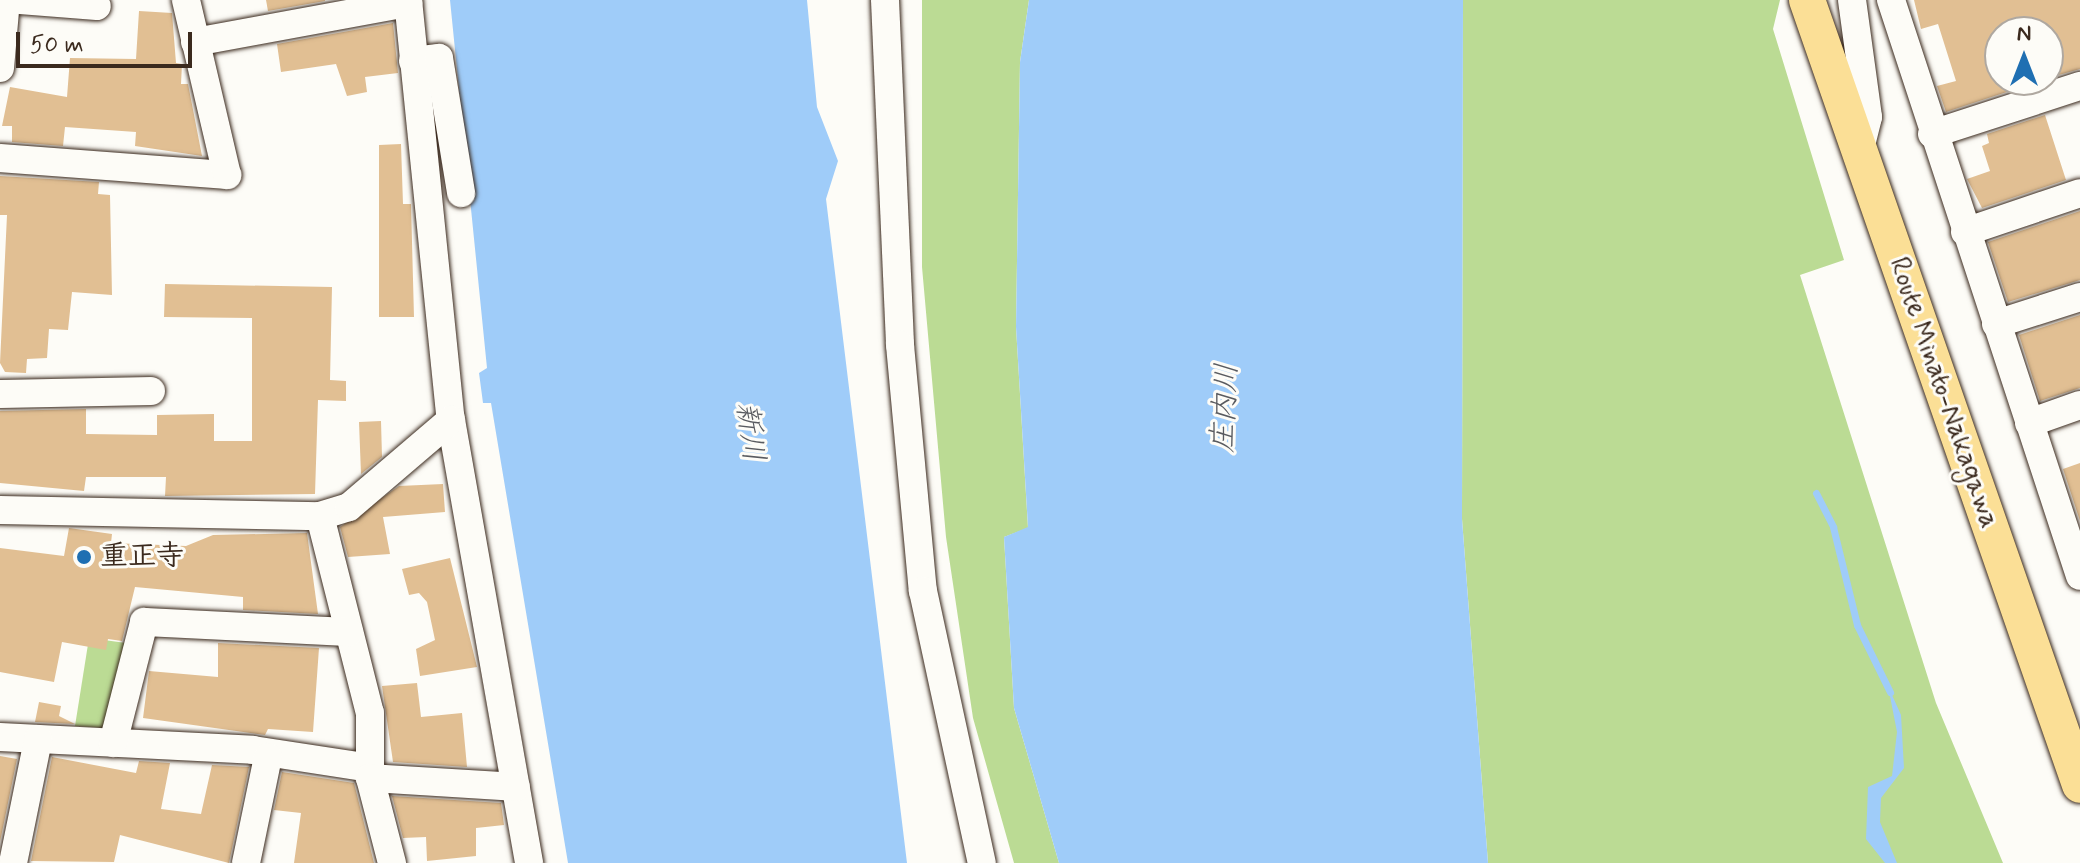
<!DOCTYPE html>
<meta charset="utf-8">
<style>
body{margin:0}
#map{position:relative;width:2080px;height:863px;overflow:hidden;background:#fdfcf7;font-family:Mynerve,"Klee One",sans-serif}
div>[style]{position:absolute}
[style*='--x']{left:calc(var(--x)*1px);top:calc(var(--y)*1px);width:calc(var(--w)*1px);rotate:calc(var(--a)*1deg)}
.green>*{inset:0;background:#bbdb94}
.water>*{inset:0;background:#9fccf9}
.stream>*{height:7px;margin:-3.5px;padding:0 3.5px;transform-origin:3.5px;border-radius:3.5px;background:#9fccf9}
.building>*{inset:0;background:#e1bf93}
.roads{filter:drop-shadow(0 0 2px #3b2a1e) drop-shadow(0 0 2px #3b2a1e)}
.minor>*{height:28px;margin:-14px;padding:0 14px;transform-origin:14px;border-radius:14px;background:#fdfcf7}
.major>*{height:36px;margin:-18px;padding:0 18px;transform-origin:18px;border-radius:18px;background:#fbdf96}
.dots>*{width:22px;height:22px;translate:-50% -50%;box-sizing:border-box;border:4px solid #fdfcf7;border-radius:50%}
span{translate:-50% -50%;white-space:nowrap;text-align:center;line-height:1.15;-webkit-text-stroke:6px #fdfcf7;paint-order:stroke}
.street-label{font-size:28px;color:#3b2a1e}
.poi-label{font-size:28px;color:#3b2a1e;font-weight:700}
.left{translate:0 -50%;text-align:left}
.water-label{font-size:30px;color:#595b60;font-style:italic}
.north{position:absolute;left:1984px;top:16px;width:80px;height:80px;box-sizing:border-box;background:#fdfcf7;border:2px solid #afa8a0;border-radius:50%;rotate:0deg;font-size:22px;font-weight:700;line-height:32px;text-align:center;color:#3b2a1e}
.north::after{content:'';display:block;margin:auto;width:28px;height:36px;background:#1f6fb2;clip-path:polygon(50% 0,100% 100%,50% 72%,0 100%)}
.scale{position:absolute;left:16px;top:32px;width:176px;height:36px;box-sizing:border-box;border:4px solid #3b2a1e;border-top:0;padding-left:10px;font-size:24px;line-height:28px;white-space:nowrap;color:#3b2a1e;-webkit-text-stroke:6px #fdfcf7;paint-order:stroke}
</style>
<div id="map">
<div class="green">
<div style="clip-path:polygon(922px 0,1029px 0,1020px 62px,1016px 327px,1028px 528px,1004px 537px,1014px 708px,1059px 863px,1014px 863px,973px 718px,946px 537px,922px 267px)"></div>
<div style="clip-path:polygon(1463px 0,1780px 0,1773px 29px,1844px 260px,1800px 275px,1936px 703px,2003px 863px,1488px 863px,1462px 519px)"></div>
<div style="clip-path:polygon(89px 638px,126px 643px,104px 728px,75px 726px)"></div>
</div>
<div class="water">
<div style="clip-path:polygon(450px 0,807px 0,817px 107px,838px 161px,826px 199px,907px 863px,568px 863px,491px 403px,483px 403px,479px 373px,487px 368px)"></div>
<div style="clip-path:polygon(1029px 0,1463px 0,1462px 519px,1488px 863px,1059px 863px,1014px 708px,1004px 537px,1028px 527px,1016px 327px,1020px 62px)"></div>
<div style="clip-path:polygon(1888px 686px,1901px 715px,1904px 768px,1881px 798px,1880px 822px,1897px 863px,1885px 863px,1866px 839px,1868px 787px,1892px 776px,1897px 732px)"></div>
</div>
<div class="stream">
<div style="--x:1816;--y:493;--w:38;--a:63"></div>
<div style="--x:1833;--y:527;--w:101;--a:76.2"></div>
<div style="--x:1857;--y:625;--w:75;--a:63.8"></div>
</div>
<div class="building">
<div style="clip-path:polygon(266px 0,325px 0,325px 1px,268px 11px)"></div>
<div style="clip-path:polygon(1914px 0,2080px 0,2080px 69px,2048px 78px,2048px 32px,2000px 32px,2000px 80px,2034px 83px,1946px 112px,1937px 86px,1956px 81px,1938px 24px,1921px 29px)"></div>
<div style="clip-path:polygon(139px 11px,172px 13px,176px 63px,182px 64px,181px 84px,188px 84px,202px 156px,135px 146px,136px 132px,65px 127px,63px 146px,12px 142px,12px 126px,2px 126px,10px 87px,67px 97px,70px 58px,136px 59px)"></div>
<div style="clip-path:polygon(393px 23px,398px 73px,365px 77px,367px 92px,347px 96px,336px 64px,281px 72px,277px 44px)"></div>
<div style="clip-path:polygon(2045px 115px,2066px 180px,1982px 208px,1967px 179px,1990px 171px,1982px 146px,1989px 143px,1987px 134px)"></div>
<div style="clip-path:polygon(401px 144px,403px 204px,411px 204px,414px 317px,379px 317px,379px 145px)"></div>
<div style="clip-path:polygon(0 176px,99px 182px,98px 194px,110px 195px,112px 295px,72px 292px,68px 330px,49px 329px,47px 358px,27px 359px,26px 373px,5px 372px,0 363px,7px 215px,0 215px)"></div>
<div style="clip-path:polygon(2080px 211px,2080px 280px,2008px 302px,1988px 242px)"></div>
<div style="clip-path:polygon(165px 284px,332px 287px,330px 380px,346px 381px,346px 401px,318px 400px,315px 494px,165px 496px,166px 477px,86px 477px,84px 491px,0 483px,0 411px,86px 409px,86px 434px,157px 435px,157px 415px,214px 414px,214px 441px,252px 441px,252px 318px,164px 317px)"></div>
<div style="clip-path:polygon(2080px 315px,2080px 388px,2040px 401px,2019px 335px)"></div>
<div style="clip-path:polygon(381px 421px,382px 457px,361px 474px,359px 422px)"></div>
<div style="clip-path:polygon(2080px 463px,2080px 521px,2063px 469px)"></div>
<div style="clip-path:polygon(443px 484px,445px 512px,383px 517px,390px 554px,348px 557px,340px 527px,399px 486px)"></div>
<div style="clip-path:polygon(69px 528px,112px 534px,111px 543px,186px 546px,213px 535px,307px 533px,318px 614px,243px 610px,243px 597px,135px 587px,122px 641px,108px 639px,106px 650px,62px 642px,54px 682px,0 672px,0 548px,64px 556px)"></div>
<div style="clip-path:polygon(450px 558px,477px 667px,420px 676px,416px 649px,435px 640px,427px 602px,419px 593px,409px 595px,402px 569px)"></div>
<div style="clip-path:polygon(218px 643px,319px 648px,313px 732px,268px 729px,265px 735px,143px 718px,149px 671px,218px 677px)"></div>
<div style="clip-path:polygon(417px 683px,421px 717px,462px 713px,467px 767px,393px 762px,382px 686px)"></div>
<div style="clip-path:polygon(39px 702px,61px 706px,59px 716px,75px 724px,35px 722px)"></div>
<div style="clip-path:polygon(0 756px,17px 759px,0 842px)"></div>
<div style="clip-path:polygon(52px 757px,136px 773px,139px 761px,170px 763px,161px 809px,201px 814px,212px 765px,249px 767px,229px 863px,120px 835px,114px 862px,31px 861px)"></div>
<div style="clip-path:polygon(282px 772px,354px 783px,374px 863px,294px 863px,301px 813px,274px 810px)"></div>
<div style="clip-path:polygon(392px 796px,501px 803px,504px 825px,476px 828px,476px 856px,427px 861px,426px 837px,403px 838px)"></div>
</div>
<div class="roads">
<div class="minor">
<div style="--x:20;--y:0;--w:77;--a:4.5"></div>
<div style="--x:408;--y:0;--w:422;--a:84.2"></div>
<div style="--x:451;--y:420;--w:450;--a:80"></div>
<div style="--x:885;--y:0;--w:345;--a:87.5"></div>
<div style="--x:900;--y:345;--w:247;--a:84.7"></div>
<div style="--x:923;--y:591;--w:278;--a:77.8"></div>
<div style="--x:1852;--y:0;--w:118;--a:82.2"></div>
<div style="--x:1868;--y:117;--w:37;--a:104"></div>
<div style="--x:1891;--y:0;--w:606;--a:71.83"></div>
<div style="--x:195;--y:42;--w:217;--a:-10.4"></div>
<div style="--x:413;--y:61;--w:26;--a:-7"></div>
<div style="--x:439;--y:58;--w:137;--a:80.7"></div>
<div style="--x:0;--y:68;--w:68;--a:-85"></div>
<div style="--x:1932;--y:134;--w:156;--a:-18"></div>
<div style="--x:0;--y:158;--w:228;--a:4.3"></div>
<div style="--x:227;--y:175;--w:180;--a:-103.2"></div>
<div style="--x:1965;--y:232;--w:121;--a:-18.7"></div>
<div style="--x:1996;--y:324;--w:88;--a:-17.8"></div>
<div style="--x:0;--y:394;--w:151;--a:-1.1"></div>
<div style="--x:2029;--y:423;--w:54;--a:-19.4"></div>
<div style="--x:0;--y:510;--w:320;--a:1.1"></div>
<div style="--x:320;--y:516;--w:30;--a:-17"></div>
<div style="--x:349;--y:507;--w:134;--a:-40.5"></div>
<div style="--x:320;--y:516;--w:203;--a:75.8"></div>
<div style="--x:370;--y:713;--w:65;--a:90"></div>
<div style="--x:370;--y:778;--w:88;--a:75.5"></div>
<div style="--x:0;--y:737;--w:253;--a:2.9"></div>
<div style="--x:253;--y:750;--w:118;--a:8.7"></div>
<div style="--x:113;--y:743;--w:125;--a:-75.6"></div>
<div style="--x:144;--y:622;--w:205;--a:2.8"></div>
<div style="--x:370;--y:778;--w:146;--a:3.5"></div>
<div style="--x:13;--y:863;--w:126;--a:-78.5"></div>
<div style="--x:246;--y:863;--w:108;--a:-78.3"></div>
</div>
<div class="major">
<div style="--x:1807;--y:0;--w:831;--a:70.82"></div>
</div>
</div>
<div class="dots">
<div style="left:84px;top:557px;background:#1f6fb2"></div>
</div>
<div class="street-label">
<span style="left:1943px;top:393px;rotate:71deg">Route Minato-Nakagawa</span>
</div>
<div class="poi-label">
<span class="left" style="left:100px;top:557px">重正寺</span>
</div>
<div class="water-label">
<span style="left:1226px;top:408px;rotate:-87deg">庄内川</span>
<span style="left:749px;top:432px;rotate:82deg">新川</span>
</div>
<div class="north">N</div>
<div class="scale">50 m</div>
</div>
